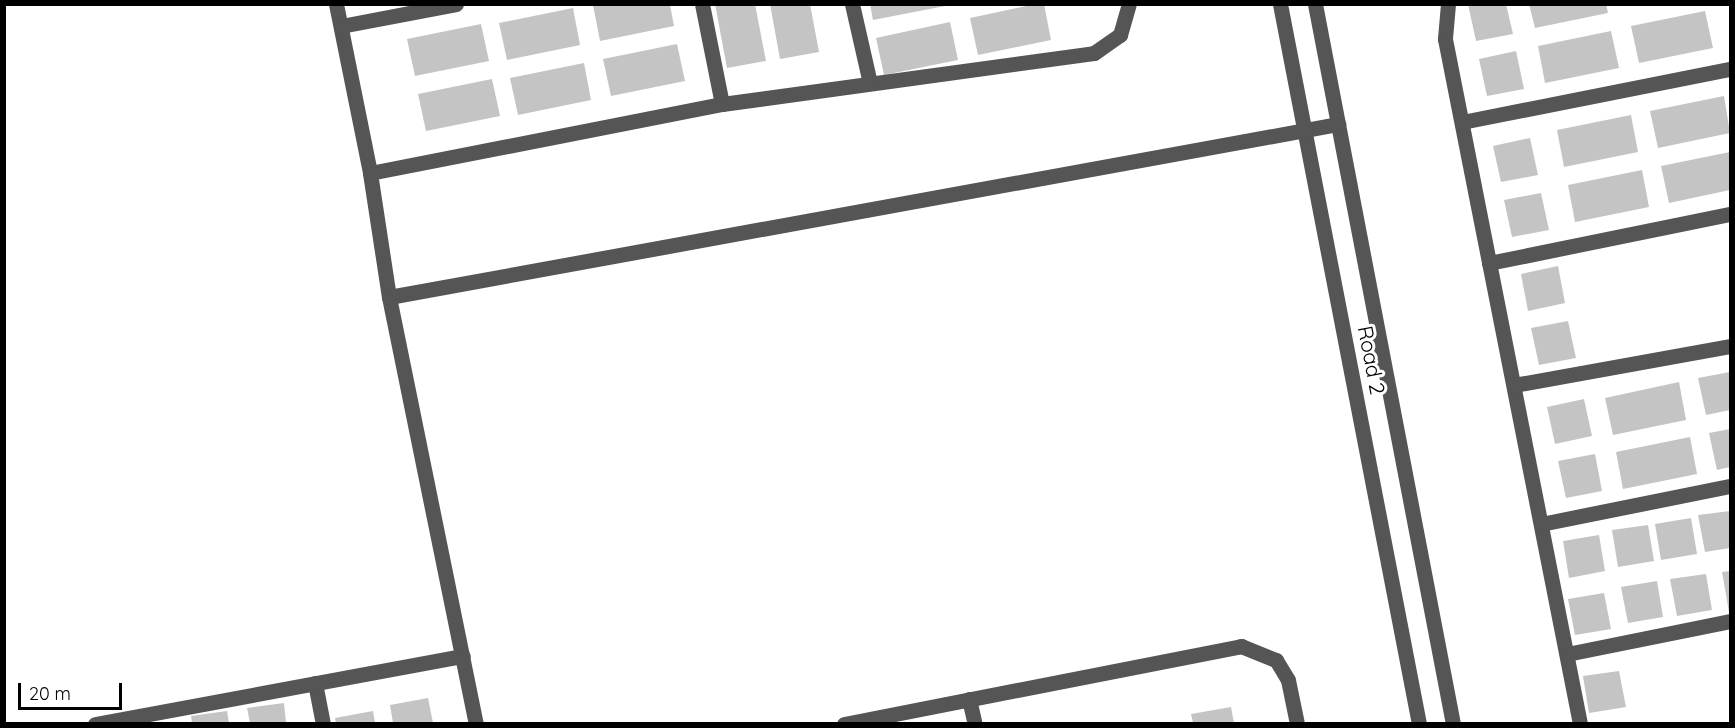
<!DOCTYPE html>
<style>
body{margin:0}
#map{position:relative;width:1735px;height:728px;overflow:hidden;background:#fff;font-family:Quicksand,sans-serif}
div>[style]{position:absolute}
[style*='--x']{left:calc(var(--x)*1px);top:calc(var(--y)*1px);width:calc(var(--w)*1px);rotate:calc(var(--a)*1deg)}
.building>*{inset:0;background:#c4c4c4}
.minor>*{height:15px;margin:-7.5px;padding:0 7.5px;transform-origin:7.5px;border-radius:7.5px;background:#555}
span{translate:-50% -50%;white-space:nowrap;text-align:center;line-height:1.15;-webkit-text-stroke:6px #fff;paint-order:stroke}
.street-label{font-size:21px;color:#000}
.frame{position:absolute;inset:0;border:6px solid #000;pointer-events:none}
.scale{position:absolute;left:18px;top:683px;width:104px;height:27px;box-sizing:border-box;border:3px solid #000;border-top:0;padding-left:8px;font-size:18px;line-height:21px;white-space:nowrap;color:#000;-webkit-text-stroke:4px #fff;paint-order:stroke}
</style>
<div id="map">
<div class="building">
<div style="clip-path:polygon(715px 4px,755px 4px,766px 61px,727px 68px)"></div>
<div style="clip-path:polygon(770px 4px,810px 4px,819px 52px,780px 59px)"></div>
<div style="clip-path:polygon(870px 4px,944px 4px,945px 6px,873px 20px)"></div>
<div style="clip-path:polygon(1036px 4px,1044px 4px,1051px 40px,978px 55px,970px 18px)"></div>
<div style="clip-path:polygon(1468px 4px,1506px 4px,1513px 34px,1476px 41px)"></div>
<div style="clip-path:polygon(1529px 4px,1606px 4px,1608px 13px,1535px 28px)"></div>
<div style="clip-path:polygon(593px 5px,670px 5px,674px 26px,600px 41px)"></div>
<div style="clip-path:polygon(573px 8px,580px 45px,507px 60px,499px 23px)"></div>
<div style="clip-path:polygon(1705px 11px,1713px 48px,1639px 63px,1631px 26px)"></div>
<div style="clip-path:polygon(950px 22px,958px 60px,884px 75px,876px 38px)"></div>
<div style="clip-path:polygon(481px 24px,489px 61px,415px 76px,407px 39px)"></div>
<div style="clip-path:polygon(1611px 31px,1619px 68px,1545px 83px,1538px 46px)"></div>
<div style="clip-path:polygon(677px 44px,685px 81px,611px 96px,603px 59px)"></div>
<div style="clip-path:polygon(1516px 51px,1524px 89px,1487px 96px,1479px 59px)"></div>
<div style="clip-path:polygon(584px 63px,591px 100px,518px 115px,510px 78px)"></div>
<div style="clip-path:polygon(492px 79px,500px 116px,426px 131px,418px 94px)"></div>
<div style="clip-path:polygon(1724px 96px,1730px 133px,1658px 148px,1650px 111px)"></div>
<div style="clip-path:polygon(1631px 115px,1638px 152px,1564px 167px,1557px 130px)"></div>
<div style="clip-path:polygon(1530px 138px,1538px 175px,1501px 182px,1493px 146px)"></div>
<div style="clip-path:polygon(1730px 152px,1730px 190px,1669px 203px,1661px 166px)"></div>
<div style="clip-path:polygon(1642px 170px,1649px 207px,1575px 222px,1568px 185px)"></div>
<div style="clip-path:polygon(1541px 193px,1549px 230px,1512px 237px,1504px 200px)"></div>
<div style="clip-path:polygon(1558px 266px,1565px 303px,1528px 311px,1521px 274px)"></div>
<div style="clip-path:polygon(1568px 321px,1576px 358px,1539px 365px,1531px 328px)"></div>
<div style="clip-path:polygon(1730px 372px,1730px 410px,1706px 415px,1698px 378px)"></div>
<div style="clip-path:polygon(1679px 382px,1686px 420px,1613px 435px,1605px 398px)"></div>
<div style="clip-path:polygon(1584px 399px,1592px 436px,1555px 444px,1547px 407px)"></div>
<div style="clip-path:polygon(1730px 429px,1730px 467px,1717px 470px,1709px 433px)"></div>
<div style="clip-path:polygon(1690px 437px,1697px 474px,1623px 489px,1616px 452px)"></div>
<div style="clip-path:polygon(1595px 454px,1602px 491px,1566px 498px,1558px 461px)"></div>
<div style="clip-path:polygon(1730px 511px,1730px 548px,1705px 552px,1698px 515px)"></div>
<div style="clip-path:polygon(1691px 518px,1697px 554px,1661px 560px,1655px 524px)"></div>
<div style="clip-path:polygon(1648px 525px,1654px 561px,1618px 567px,1612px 530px)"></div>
<div style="clip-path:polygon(1599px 535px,1605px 571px,1569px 578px,1563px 541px)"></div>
<div style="clip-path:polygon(1730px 571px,1730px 612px,1729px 612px,1722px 572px)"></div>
<div style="clip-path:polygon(1706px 574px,1712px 610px,1677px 616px,1670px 579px)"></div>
<div style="clip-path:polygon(1657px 581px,1663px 617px,1628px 623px,1621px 587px)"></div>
<div style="clip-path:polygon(1604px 593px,1611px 629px,1575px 635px,1568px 599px)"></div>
<div style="clip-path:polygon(1619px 671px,1626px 707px,1589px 713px,1583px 676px)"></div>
<div style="clip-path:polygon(428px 698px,433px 723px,393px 723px,390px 705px)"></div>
<div style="clip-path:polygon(284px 703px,286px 723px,250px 723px,247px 708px)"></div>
<div style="clip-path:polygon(1231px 707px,1234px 723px,1193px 723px,1191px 714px)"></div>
<div style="clip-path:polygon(227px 711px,229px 723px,192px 723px,191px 716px)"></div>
<div style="clip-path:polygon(373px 711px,375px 723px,336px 723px,335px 718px)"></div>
</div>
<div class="minor">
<div style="--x:336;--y:4;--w:172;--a:78.6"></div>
<div style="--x:370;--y:173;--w:125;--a:81.3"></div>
<div style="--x:389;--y:297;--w:436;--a:78.5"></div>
<div style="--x:702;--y:4;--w:102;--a:78.7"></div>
<div style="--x:722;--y:104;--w:375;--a:-7.8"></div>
<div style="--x:1094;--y:53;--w:32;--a:-35"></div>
<div style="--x:1120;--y:35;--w:32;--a:-74"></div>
<div style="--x:852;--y:4;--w:81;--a:77.2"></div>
<div style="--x:1280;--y:4;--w:733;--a:79.07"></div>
<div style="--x:1315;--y:4;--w:733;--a:79.15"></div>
<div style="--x:1448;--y:4;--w:35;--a:95"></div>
<div style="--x:1445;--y:39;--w:698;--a:78.85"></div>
<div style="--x:341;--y:26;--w:117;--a:-10.8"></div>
<div style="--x:1462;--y:122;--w:273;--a:-11.2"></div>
<div style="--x:370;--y:173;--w:359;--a:-11.1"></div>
<div style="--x:1489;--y:263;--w:246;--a:-11.5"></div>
<div style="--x:389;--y:297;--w:965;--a:-10.33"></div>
<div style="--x:1514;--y:385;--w:219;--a:-10.2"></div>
<div style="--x:1541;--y:524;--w:193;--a:-11.4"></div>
<div style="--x:1567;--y:654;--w:166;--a:-11.4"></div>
<div style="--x:315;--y:683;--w:42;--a:79"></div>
<div style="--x:969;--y:699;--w:26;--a:77"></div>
<div style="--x:95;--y:724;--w:374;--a:-10.5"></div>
<div style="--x:844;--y:724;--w:405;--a:-11.1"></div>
<div style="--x:1241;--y:646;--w:38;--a:22"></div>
<div style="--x:1276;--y:660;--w:23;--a:59"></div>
<div style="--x:1288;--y:680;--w:45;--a:78.4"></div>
</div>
<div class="street-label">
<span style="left:1372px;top:360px;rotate:79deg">Road 2</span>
</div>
<div class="frame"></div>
<div class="scale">20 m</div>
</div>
